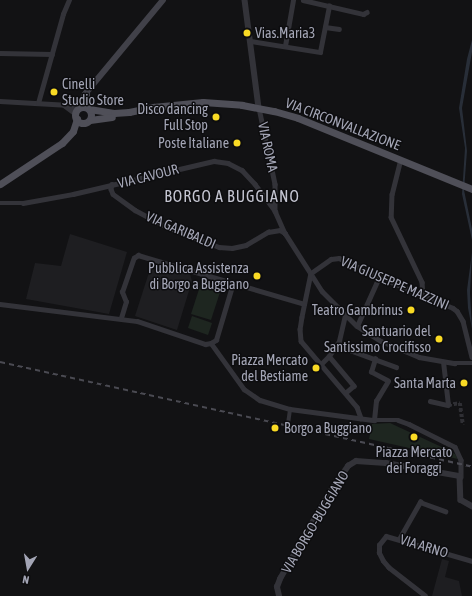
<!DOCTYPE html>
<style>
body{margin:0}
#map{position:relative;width:472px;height:596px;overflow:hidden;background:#121214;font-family:"Asap Condensed",sans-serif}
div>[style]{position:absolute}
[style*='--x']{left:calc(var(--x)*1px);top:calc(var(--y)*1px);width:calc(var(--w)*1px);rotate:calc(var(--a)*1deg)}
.built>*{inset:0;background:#1e1e21}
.green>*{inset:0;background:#1e2620}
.water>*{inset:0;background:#282e38}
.pedestrian-tunnel>*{height:3.5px;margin-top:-1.75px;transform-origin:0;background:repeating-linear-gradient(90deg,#2f2f34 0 3.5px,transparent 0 5.5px)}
.pedestrian>*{height:3.5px;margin:-1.75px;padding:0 1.75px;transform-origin:1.75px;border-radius:1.75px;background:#333339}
.minor>*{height:4.5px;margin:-2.25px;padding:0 2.25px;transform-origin:2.25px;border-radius:2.25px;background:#333339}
.tertiary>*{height:5.5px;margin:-2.75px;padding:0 2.75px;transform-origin:2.75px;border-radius:2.75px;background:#333339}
.secondary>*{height:6px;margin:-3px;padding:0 3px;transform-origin:3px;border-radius:3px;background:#414149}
.primary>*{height:7px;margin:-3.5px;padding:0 3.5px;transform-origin:3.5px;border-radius:3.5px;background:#4f4f58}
.primary>.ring{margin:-3.5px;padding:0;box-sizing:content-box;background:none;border:7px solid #4f4f58;border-radius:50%}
.rail>*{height:1.5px;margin-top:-0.75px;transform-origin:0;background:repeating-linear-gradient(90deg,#4a4a52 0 5px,transparent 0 9px)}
.dots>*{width:11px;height:11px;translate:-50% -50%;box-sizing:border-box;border:2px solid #0d0d0f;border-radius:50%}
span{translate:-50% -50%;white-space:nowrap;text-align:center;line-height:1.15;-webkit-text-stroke:3px #0d0d0f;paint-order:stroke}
.poi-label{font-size:14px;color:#a3a5b5}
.left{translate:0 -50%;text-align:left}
.right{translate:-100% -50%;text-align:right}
.street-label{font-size:14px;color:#a3a5b5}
.quarter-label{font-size:16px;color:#c4c5d1;letter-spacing:1px}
.north{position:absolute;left:8px;top:548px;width:40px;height:40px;-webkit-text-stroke:3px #0d0d0f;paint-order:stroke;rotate:191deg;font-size:11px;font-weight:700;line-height:16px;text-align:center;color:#a3a5b5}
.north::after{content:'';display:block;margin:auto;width:14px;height:18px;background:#a3a5b5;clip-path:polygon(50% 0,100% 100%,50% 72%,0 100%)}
</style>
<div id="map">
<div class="built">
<div style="clip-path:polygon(70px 234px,127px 252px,109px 314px,26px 299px,35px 263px,61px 266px)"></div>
<div style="clip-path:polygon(152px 263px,190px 274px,192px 281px,177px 330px,135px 316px)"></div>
<div style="clip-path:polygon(442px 559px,449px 561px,445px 577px,459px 581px,462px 596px,432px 596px)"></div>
</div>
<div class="green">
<div style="clip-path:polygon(202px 280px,222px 286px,211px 320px,191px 314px)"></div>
<div style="clip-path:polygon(192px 316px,212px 323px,208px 335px,188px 328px)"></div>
<div style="clip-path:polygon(390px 423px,448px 450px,455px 454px,458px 459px,369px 439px,372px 424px)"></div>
</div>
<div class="water">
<div style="clip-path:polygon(472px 40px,472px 52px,462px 108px,467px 151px,464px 190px,472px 229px,472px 240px,462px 194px,465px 148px,459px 108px,467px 59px)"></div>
<div style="clip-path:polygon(472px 252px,470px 293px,472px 329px,468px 308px,467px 290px)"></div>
</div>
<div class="pedestrian-tunnel">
<div style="--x:448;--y:405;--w:12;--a:-9"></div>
<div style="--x:460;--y:403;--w:22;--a:82"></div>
</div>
<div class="pedestrian">
<div style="--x:288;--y:424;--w:15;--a:-82"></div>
</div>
<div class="minor">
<div style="--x:303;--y:0;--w:62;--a:13.1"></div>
<div style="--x:363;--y:14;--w:4;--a:-27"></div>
<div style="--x:325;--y:27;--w:14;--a:8"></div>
<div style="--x:251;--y:41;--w:70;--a:9.1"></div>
<div style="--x:320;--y:52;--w:47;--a:-78.9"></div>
<div style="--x:285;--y:46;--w:47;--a:-80.1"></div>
<div style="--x:0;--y:53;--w:52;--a:1.1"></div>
<div style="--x:0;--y:101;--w:69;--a:3.3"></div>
<div style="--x:69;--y:105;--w:11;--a:22"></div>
<div style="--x:38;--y:103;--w:92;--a:-74.3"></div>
<div style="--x:63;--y:14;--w:15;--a:-67"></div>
<div style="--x:64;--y:105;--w:15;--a:37"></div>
<div style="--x:259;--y:108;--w:78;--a:78.1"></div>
<div style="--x:275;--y:184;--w:27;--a:90"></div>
<div style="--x:400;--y:163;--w:32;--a:104"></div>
<div style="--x:392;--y:194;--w:23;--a:92"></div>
<div style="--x:391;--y:217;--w:72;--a:64.5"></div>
<div style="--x:422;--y:282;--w:13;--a:86"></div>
<div style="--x:112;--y:184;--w:5;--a:101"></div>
<div style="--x:111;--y:189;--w:5;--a:68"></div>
<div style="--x:113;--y:194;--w:27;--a:36"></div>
<div style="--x:135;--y:210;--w:36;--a:28"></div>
<div style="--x:167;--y:227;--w:56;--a:21"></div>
<div style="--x:219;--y:247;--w:13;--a:4"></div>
<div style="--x:232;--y:248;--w:14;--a:-12"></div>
<div style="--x:246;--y:245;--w:26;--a:-31"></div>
<div style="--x:268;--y:232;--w:12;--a:-9"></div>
<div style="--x:280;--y:230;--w:6;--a:31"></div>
<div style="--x:0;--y:203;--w:23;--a:0"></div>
<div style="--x:23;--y:203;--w:51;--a:-10.2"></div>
<div style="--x:73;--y:194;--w:145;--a:-13.2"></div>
<div style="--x:214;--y:161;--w:14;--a:8"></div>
<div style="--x:228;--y:163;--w:16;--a:27"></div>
<div style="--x:242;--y:170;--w:19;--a:47"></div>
<div style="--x:255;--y:184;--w:34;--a:53"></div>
<div style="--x:275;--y:211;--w:24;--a:66"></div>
<div style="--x:285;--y:233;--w:69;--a:57.5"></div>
<div style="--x:322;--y:291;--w:49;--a:45"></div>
<div style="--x:357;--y:326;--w:28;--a:32"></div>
<div style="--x:381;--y:341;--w:41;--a:22.8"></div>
<div style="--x:419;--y:357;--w:36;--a:10"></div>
<div style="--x:454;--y:363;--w:18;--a:0"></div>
<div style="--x:311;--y:273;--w:24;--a:-35"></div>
<div style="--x:331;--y:259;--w:8;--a:-7"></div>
<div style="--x:339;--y:258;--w:44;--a:25.4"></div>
<div style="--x:379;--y:277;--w:80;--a:22.7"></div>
<div style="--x:453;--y:308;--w:5;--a:37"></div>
<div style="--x:457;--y:311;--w:12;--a:59"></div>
<div style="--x:463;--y:321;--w:37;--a:76"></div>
<div style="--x:311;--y:273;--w:45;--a:101.6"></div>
<div style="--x:302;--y:317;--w:12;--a:99"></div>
<div style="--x:300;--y:329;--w:12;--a:85"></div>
<div style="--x:301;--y:341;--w:87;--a:49.7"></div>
<div style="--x:357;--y:407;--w:12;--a:70"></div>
<div style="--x:0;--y:304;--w:138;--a:7.1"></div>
<div style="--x:137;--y:321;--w:72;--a:18.7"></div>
<div style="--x:205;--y:344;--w:6;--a:-9"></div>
<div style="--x:211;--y:343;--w:6;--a:-31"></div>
<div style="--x:216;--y:340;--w:59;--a:-73.4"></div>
<div style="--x:121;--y:318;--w:17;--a:-73"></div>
<div style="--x:126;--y:302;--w:11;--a:-112"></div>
<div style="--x:122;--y:292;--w:36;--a:-71"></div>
<div style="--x:134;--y:258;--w:5;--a:-37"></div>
<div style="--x:138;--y:255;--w:173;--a:16.4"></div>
<div style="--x:357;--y:326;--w:54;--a:-65.8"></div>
<div style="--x:211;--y:343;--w:57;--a:54.3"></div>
<div style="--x:244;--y:389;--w:19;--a:35"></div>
<div style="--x:260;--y:400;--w:31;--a:17"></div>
<div style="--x:290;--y:409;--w:85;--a:7.5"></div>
<div style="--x:374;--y:420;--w:24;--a:0"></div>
<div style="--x:398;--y:420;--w:12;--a:20"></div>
<div style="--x:409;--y:424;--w:51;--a:26.6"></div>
<div style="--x:455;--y:447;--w:14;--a:65"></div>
<div style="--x:461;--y:460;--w:17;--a:90"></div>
<div style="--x:336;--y:345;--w:64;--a:20.1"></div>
<div style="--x:329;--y:356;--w:18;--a:-56"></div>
<div style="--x:339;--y:341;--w:26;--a:-77"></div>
<div style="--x:321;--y:364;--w:11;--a:-45"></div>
<div style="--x:329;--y:356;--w:39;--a:50"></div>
<div style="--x:354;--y:386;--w:11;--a:139"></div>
<div style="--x:430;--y:401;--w:18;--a:13"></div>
<div style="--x:448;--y:405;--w:43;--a:-96.6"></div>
<div style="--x:374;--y:420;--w:19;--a:-84"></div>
<div style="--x:376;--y:401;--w:23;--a:-59"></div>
<div style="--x:388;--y:381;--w:19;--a:-152"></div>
<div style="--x:371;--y:372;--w:14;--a:-73"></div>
<div style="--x:399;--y:539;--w:43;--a:-60.4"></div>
<div style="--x:420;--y:502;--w:27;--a:20"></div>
<div style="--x:425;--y:596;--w:46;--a:-142.1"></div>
<div style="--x:389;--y:568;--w:9;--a:-131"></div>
<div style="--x:383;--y:561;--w:9;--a:-117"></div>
<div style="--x:379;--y:553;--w:8;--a:-90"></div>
<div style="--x:379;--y:545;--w:11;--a:-52"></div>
<div style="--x:386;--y:536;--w:90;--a:16.2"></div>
</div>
<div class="tertiary">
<div style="--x:245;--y:0;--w:109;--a:82.6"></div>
<div style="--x:279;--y:596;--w:9;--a:-103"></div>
<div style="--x:277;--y:587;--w:9;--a:-69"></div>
<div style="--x:280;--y:579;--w:100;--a:-60.1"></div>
<div style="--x:330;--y:492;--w:32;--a:-55"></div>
<div style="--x:348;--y:466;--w:9;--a:-32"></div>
<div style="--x:356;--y:461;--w:30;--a:4"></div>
<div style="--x:386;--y:463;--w:75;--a:10"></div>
<div style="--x:460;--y:476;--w:24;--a:88"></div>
<div style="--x:461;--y:500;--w:13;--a:29"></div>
</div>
<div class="secondary">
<div style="--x:87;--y:92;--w:16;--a:90"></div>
<div style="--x:79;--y:109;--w:16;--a:-68"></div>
<div style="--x:85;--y:94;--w:122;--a:-50.3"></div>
</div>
<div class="primary">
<div class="ring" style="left:75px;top:107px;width:9px;height:9px"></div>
<div style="--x:89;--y:109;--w:25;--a:9"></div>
<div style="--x:114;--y:113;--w:15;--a:-4"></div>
<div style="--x:129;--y:112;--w:25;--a:-12"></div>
<div style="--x:153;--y:107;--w:50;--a:-5.7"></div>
<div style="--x:203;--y:102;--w:39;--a:4"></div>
<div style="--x:242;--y:105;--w:33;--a:11"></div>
<div style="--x:274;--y:111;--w:25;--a:16"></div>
<div style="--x:298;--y:118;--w:188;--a:22.2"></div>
<div style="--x:90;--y:120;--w:22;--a:-8"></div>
<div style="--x:0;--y:184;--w:74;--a:-33.5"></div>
<div style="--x:62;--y:143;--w:16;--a:-47"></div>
<div style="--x:73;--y:131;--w:13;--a:-72"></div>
</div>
<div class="rail">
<div style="--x:0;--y:362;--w:484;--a:12.5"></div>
</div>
<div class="dots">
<div style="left:247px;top:33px;background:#f9da24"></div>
<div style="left:54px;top:92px;background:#f9da24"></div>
<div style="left:216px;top:117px;background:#f9da24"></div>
<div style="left:237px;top:143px;background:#f9da24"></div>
<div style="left:257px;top:276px;background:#f9da24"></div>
<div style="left:411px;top:310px;background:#f9da24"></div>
<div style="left:439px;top:339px;background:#f9da24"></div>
<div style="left:316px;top:368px;background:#f9da24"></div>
<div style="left:464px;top:383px;background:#f9da24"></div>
<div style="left:275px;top:428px;background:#f9da24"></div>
<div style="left:414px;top:437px;background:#f9da24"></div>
</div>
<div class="poi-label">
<span class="left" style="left:255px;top:33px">Vias.Maria3</span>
<span class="left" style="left:62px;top:92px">Cinelli<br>Studio Store</span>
<span class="right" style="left:208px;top:117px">Disco dancing<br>Full Stop</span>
<span class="right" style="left:229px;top:143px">Poste Italiane</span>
<span class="right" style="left:249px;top:276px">Pubblica Assistenza<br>di Borgo a Buggiano</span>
<span class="right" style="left:403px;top:310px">Teatro Gambrinus</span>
<span class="right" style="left:431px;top:339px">Santuario del<br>Santissimo Crocifisso</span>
<span class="right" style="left:308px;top:368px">Piazza Mercato<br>del Bestiame</span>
<span class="right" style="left:456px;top:383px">Santa Marta</span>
<span class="left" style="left:284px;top:428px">Borgo a Buggiano</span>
<span style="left:414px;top:460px">Piazza Mercato<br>dei Foraggi</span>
</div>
<div class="street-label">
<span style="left:343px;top:124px;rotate:21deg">VIA CIRCONVALLAZIONE</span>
<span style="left:268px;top:147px;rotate:78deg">VIA ROMA</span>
<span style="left:148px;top:176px;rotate:-14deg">VIA CAVOUR</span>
<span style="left:181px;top:230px;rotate:23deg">VIA GARIBALDI</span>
<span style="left:395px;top:283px;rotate:23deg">VIA GIUSEPPE MAZZINI</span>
<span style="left:315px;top:522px;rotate:-59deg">VIA BORGO-BUGGIANO</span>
<span style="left:424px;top:546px;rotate:17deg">VIA ARNO</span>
</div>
<div class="quarter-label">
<span style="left:232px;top:196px">BORGO A BUGGIANO</span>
</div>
<div class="north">N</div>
</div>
